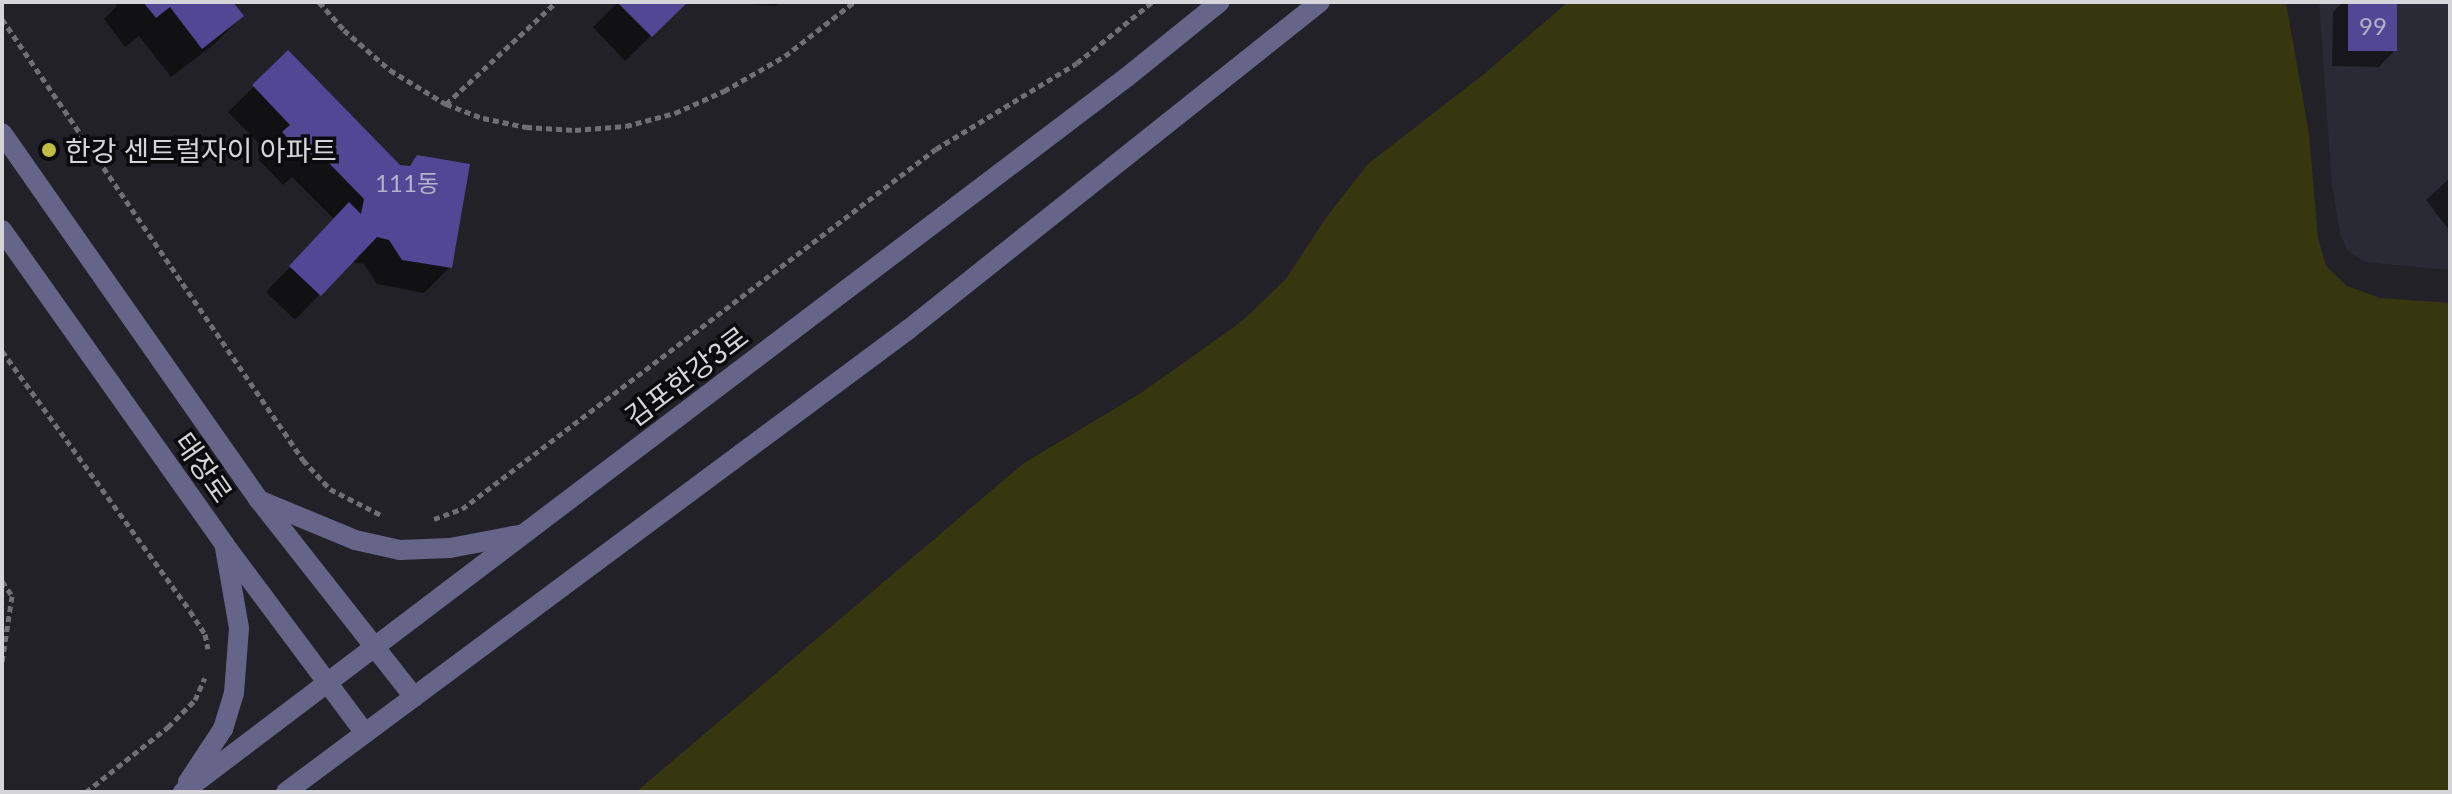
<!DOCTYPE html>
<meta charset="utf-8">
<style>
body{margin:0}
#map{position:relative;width:2452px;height:794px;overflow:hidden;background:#212127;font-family:Lato,"Noto Sans KR",sans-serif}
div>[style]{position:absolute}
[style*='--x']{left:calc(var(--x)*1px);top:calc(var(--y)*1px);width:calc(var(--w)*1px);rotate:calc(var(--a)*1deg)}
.built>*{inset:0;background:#2a2a35}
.green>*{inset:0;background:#37370f}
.shadow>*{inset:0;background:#0007}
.building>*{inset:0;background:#514795}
.path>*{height:5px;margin-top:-2.5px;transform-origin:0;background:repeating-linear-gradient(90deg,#6f6f75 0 6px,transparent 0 10px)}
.minor>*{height:20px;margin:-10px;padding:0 10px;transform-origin:10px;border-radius:10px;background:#666488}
.dots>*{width:22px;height:22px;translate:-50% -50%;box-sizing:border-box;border:4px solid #0b0b0d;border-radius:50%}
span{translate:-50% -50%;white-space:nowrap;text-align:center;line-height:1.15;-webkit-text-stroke:7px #0b0b0d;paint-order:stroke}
.number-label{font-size:24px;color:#b4b2c9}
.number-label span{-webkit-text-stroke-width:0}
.poi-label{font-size:28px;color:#d5d5da}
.left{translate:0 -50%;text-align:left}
.street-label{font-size:28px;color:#d5d5da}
.frame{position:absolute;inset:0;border:4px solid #d5d5da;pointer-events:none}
</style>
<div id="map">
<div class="built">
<div style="clip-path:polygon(2319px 2px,2450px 2px,2450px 270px,2366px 262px,2348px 251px,2340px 234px,2332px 186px)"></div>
</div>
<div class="green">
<div style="clip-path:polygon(1568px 2px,2286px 2px,2309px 134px,2318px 238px,2326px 266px,2347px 286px,2380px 298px,2450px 303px,2450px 792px,636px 792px,1024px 463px,1141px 393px,1241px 322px,1286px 279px,1325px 219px,1368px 164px,1484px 74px)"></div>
</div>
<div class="shadow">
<div style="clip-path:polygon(114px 2px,231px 2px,242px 16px,212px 46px,171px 77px,139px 36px,125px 47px,104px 19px,117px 6px)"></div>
<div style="clip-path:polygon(618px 2px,685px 2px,625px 61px,593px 27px)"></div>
<div style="clip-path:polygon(721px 2px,779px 2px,776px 6px)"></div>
<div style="clip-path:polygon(2343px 2px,2395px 2px,2395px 50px,2379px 67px,2332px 66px,2333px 12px)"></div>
<div style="clip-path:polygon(288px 53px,399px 167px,407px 168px,418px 157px,450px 267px,424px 293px,377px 284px,364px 264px,351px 262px,295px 320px,266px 292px,335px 220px,292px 177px,283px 185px,258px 159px,266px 151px,228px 112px)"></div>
<div style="clip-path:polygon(2450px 178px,2450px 231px,2426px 200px)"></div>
</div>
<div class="building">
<div style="clip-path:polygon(143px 2px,233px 2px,244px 16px,202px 49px,170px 7px,156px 18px)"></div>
<div style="clip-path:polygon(617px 2px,688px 2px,652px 37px)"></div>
<div style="clip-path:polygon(2348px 2px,2397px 2px,2397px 51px,2348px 51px)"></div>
<div style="clip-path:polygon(288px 50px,400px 165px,410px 166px,417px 155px,470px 164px,452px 268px,402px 260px,389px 240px,377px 237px,321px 296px,289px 266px,349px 202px,361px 214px,364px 199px,319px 153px,310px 161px,282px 132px,290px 125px,252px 85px)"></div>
</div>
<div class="path">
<div style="--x:319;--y:2;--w:38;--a:48"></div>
<div style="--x:344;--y:30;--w:61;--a:41"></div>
<div style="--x:390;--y:70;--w:66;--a:31.3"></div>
<div style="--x:446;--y:104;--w:40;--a:21"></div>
<div style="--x:483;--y:118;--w:44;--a:11.8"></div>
<div style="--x:526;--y:127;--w:49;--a:3.5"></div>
<div style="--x:575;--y:130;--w:51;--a:-4.5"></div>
<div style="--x:626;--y:126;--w:51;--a:-14.9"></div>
<div style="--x:675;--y:113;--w:54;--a:-24.2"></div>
<div style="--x:724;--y:91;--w:70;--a:-29.8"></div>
<div style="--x:785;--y:56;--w:88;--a:-38"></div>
<div style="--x:2;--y:19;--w:534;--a:55.68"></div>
<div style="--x:303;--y:460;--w:40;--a:47"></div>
<div style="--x:330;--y:489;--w:57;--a:27"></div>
<div style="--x:446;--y:104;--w:150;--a:-42.8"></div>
<div style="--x:2;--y:351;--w:321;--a:54.1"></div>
<div style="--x:190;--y:611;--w:27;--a:57"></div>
<div style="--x:205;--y:634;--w:15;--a:79"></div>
<div style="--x:434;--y:519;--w:30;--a:-20"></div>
<div style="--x:462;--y:509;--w:595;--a:-37.22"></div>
<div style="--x:936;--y:149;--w:165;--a:-31.4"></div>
<div style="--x:1077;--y:63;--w:97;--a:-39.1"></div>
<div style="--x:2;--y:581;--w:18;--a:56"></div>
<div style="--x:12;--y:596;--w:67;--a:98.6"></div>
<div style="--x:86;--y:792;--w:105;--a:-38.4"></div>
<div style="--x:168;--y:727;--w:38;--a:-45"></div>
<div style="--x:195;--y:700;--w:24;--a:-66"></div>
</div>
<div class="minor">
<div style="--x:2;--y:133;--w:448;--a:55"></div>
<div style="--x:259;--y:500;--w:251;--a:51.8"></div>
<div style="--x:2;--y:230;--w:385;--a:54.7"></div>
<div style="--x:224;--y:544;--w:236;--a:53.3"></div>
<div style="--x:261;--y:501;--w:102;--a:22.5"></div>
<div style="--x:355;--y:540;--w:46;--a:12.5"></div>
<div style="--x:400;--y:550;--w:50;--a:-2.3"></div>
<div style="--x:450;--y:548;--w:70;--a:-10.7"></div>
<div style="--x:188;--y:782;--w:64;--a:-56.6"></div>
<div style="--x:223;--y:729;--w:38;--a:-73"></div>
<div style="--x:234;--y:693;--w:65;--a:-85.6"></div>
<div style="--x:239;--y:628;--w:81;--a:-99.9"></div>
<div style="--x:183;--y:792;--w:1184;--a:-37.14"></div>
<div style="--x:1127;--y:77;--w:119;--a:-38.9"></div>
<div style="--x:286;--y:792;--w:776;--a:-36.62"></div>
<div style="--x:909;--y:329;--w:525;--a:-38.51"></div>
</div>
<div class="dots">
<div style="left:49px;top:150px;background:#bfbe42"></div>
</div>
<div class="number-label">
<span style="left:2373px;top:26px">99</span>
<span style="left:407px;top:183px">111동</span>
</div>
<div class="poi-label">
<span class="left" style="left:65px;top:150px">한강 센트럴자이 아파트</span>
</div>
<div class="street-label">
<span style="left:686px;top:376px;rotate:-37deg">김포한강3로</span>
<span style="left:204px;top:467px;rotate:55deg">태장로</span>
</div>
<div class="frame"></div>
</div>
